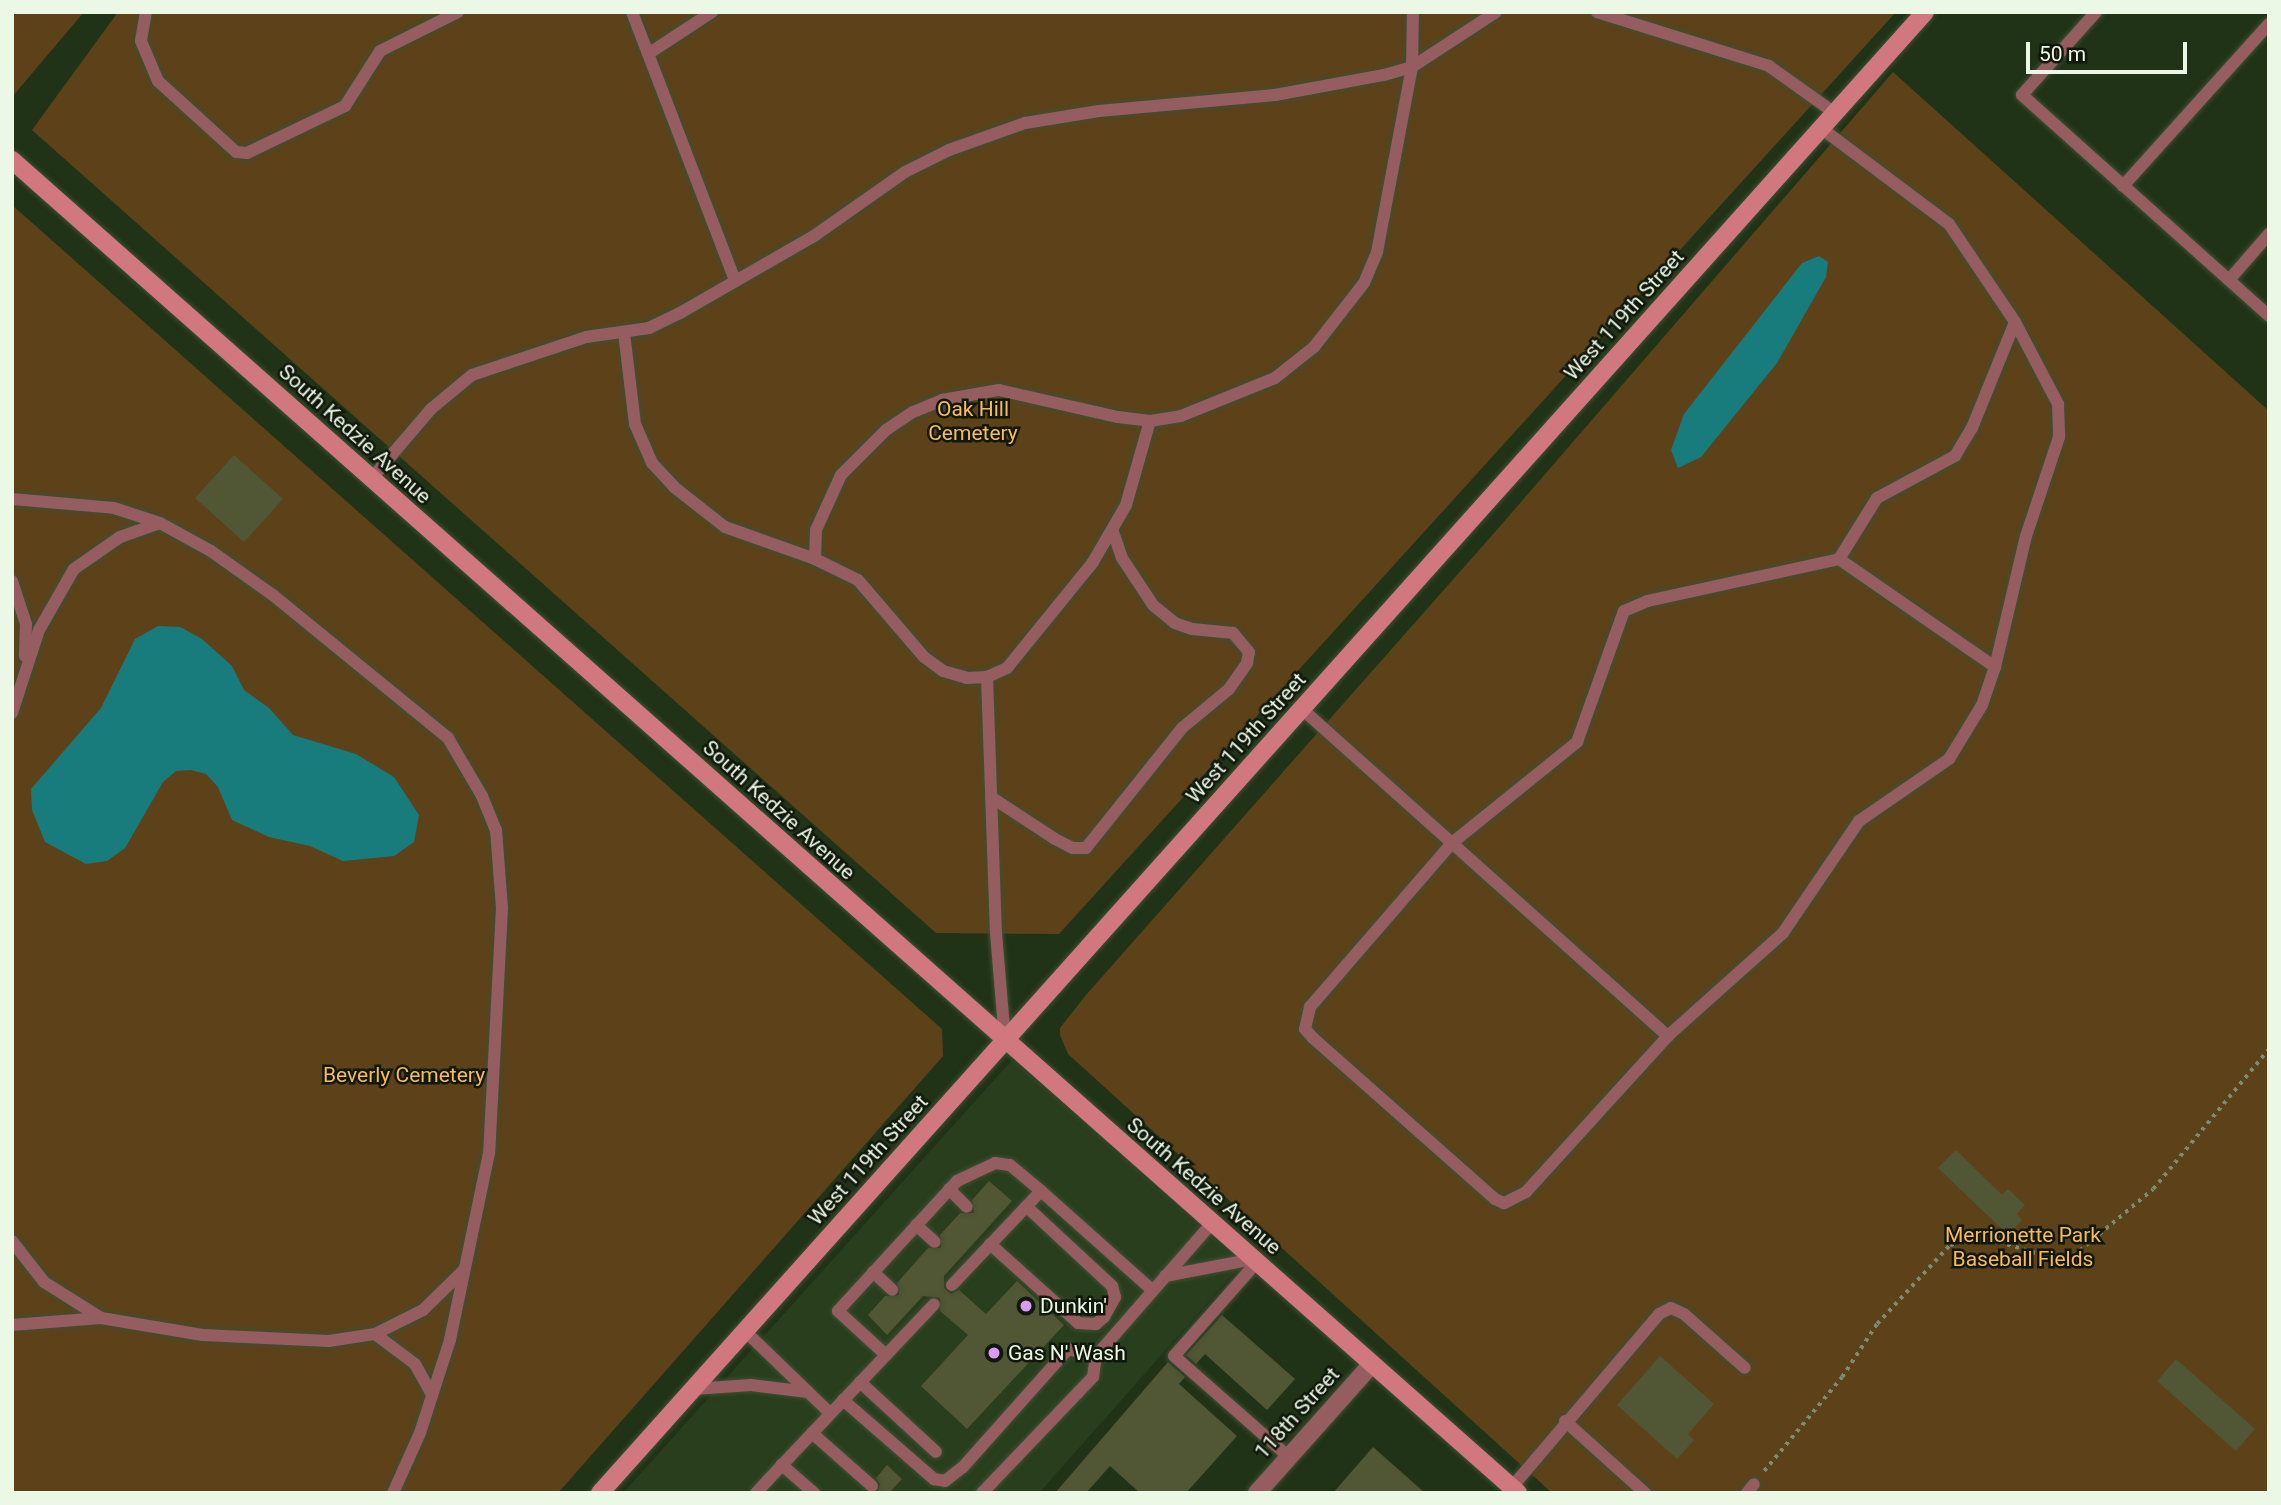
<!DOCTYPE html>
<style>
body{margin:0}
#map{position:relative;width:2281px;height:1505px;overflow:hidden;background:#213317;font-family:Roboto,sans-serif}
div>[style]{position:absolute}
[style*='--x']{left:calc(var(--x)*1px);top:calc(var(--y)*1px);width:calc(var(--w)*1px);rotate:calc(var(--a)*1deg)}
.built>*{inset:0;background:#283e1c}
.green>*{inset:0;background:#5d4219}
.water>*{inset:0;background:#187c7d}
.building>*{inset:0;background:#515634}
.path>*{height:3.5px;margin-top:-1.75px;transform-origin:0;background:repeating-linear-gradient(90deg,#7c8b74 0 3.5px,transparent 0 8.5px)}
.roads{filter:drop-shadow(0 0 2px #3d4f34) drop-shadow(0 0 2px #3d4f34)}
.lane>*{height:12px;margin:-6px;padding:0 6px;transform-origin:6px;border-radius:6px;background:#965d61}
.street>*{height:18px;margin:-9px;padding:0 9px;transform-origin:9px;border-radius:9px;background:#965d61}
.secondary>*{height:18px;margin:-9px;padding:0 9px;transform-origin:9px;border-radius:9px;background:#d1777e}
.dots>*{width:19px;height:19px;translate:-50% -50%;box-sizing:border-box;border:4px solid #10180c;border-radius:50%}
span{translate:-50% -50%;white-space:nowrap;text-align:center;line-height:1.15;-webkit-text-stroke:5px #10180c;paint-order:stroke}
.street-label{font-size:21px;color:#ecf8e6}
.park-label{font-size:21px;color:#fbba57}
.poi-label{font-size:21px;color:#ecf8e6}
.left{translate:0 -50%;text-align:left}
.frame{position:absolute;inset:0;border:14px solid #ecf8e6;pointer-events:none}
.scale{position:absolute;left:2026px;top:42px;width:161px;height:32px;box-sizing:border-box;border:4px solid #ecf8e6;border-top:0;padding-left:9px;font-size:21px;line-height:24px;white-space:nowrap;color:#ecf8e6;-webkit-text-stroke:5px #10180c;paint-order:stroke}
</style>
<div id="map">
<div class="built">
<div style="clip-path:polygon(1012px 1060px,1242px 1264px,1039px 1493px,623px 1493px)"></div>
</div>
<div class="green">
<div style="clip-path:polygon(12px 12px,84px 12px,12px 97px)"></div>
<div style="clip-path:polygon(118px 12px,1896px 12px,1059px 934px,936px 933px,32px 130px)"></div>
<div style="clip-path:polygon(1893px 72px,2269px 411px,2269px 1493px,1552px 1493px,1068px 1054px,1060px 1035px,1060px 1028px,1086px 995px,1495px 532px)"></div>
<div style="clip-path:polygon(12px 205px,942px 1029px,943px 1056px,558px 1493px,12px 1493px)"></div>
</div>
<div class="water">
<div style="clip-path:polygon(1819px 256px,1828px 262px,1826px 277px,1777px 363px,1701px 457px,1678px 468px,1671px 450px,1684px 414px,1802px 263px)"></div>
<div style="clip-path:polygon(158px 626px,180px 627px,202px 639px,232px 666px,244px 690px,269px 708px,293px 735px,356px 754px,394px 777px,419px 815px,414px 842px,394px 856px,343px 861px,310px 846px,269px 837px,232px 820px,218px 787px,206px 774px,191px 770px,176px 771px,163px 782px,125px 848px,107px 861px,86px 864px,45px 842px,32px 810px,31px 789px,101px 708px,135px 639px)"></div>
</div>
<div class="building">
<div style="clip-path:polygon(234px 455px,283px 499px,244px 542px,195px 498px)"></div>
<div style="clip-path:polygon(1956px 1150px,2002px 1195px,2008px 1189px,2025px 1205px,2017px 1214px,2022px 1220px,2008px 1235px,1938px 1168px)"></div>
<div style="clip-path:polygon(989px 1181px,1012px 1201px,944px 1276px,944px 1288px,951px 1294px,959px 1290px,986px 1314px,1017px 1281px,1064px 1325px,967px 1429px,921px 1386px,968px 1335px,940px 1311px,940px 1298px,923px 1296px,887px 1335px,868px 1315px,885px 1296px,899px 1295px,897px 1283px,928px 1248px,941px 1248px,940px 1235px,960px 1213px,974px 1213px,972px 1200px)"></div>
<div style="clip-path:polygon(1222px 1315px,1295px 1379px,1267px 1410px,1205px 1354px,1196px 1364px,1186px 1355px)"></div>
<div style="clip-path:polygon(1660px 1356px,1714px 1404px,1688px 1434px,1694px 1440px,1677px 1459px,1617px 1405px)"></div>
<div style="clip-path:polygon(2176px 1359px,2255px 1429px,2236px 1451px,2157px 1381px)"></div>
<div style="clip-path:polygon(1168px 1362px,1185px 1377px,1179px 1384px,1237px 1436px,1186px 1493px,1140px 1493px,1110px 1466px,1086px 1493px,1055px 1493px)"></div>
<div style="clip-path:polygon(1373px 1447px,1425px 1493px,1333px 1493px)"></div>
<div style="clip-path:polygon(887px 1465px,902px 1479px,889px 1493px,877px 1493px,880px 1484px,876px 1478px)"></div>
</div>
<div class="path">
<div style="--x:1764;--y:1471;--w:122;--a:-50.3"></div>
<div style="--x:1842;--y:1377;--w:64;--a:-56.6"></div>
<div style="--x:1877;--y:1324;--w:108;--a:-47.3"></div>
<div style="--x:1950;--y:1245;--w:34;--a:-14"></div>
<div style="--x:1983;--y:1237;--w:69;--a:16.9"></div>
<div style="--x:2049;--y:1257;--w:24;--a:-2"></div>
<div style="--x:2073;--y:1256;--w:104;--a:-39.9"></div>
<div style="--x:2153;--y:1189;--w:182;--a:-50.4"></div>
</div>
<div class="roads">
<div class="lane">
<div style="--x:146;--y:12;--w:29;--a:100"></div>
<div style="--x:141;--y:41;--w:43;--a:67"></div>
<div style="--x:158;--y:81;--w:105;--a:42.3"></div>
<div style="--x:236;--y:152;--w:11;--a:5"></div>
<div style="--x:247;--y:153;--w:109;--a:-25.6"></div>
<div style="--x:345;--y:106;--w:65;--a:-57.5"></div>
<div style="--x:380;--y:51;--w:87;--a:-26.6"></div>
<div style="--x:632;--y:12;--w:288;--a:69"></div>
<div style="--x:1597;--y:12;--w:180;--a:17.4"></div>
<div style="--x:1769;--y:66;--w:81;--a:35.5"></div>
<div style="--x:2096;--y:12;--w:111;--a:131.7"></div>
<div style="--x:2022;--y:95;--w:331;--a:41.8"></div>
<div style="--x:648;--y:54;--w:77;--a:-33.3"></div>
<div style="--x:1821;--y:128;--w:160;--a:36.9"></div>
<div style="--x:1949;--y:224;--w:118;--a:56"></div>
<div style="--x:2015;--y:322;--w:93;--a:62.3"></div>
<div style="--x:2058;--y:404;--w:33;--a:88"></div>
<div style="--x:2059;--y:437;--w:104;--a:108.4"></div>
<div style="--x:2026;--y:536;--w:135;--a:103.3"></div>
<div style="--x:1995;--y:667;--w:40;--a:108.9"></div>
<div style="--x:1982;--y:705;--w:63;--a:121.4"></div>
<div style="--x:1949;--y:759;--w:109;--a:145.4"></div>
<div style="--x:1859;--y:821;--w:135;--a:124.2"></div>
<div style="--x:1783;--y:933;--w:154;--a:138.2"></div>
<div style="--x:1668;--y:1036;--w:211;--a:132.3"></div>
<div style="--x:1526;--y:1192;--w:25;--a:153"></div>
<div style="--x:1504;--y:1203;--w:10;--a:-156"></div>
<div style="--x:1495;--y:1199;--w:243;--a:-138.5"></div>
<div style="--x:1313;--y:1038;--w:12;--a:-132"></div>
<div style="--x:1305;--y:1029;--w:23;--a:-77"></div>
<div style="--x:1310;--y:1007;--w:217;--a:-49.1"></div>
<div style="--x:1452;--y:843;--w:161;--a:-38.9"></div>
<div style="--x:1577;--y:742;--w:139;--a:-70.3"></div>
<div style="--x:1624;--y:611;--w:25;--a:-23"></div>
<div style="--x:1647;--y:601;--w:197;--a:-12.3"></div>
<div style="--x:1839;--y:559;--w:72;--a:-58.1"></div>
<div style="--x:1877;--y:498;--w:89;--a:-28.3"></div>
<div style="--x:1955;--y:456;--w:33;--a:-59"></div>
<div style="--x:1972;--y:428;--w:114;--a:-67.9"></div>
<div style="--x:2123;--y:186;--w:218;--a:-48"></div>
<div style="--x:2229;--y:280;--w:61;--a:-49"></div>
<div style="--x:624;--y:333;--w:92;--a:83.1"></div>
<div style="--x:635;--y:424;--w:43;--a:66.4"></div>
<div style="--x:652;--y:463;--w:33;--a:47"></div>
<div style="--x:674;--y:487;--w:65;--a:38.1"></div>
<div style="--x:725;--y:527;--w:96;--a:19.6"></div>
<div style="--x:815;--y:559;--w:48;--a:26"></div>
<div style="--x:858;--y:580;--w:101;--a:49.4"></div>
<div style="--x:924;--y:657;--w:24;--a:36"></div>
<div style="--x:943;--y:671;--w:25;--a:16"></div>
<div style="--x:967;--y:678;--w:20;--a:-3"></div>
<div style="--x:987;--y:677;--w:22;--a:-24"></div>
<div style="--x:1007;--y:668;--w:136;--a:-50.9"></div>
<div style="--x:1093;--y:562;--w:66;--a:-59.9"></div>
<div style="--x:1126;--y:505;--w:87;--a:-74.1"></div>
<div style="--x:372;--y:478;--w:91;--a:-49.5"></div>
<div style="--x:431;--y:409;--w:53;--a:-39.7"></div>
<div style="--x:472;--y:375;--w:120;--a:-18.4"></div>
<div style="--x:586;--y:337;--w:64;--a:-8.1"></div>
<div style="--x:649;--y:328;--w:34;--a:-26"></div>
<div style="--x:680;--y:313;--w:155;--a:-29.9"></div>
<div style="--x:814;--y:236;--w:111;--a:-35.1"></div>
<div style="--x:905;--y:172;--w:49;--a:-26.6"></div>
<div style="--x:949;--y:150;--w:81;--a:-19.6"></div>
<div style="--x:1025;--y:123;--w:75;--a:-9.2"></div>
<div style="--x:1099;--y:111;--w:177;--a:-5.2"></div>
<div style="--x:1275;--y:95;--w:111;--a:-10.4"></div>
<div style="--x:1384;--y:75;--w:29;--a:-16"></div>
<div style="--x:1412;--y:67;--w:100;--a:-33.2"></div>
<div style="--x:12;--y:499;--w:102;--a:5"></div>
<div style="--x:114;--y:508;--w:48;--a:18.1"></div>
<div style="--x:160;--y:523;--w:58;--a:28.8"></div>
<div style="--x:211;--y:551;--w:77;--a:35.5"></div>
<div style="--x:274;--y:596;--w:225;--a:39.2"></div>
<div style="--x:448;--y:738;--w:67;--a:59.6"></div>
<div style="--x:482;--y:796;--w:37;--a:68"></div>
<div style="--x:496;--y:830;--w:78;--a:85.6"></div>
<div style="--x:502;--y:908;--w:245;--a:93"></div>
<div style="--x:489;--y:1153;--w:191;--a:101.8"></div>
<div style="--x:450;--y:1340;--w:98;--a:107.9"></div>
<div style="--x:420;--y:1433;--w:66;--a:114.2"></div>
<div style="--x:815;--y:559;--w:29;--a:-88"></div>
<div style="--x:816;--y:530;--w:60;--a:-65.6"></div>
<div style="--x:841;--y:475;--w:64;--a:-45"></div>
<div style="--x:886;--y:430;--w:32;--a:-34"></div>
<div style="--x:913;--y:412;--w:31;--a:-22"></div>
<div style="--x:942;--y:400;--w:58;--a:-10"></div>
<div style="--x:999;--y:390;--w:122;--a:12.8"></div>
<div style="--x:1118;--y:417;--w:32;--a:7"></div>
<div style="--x:1150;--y:421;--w:31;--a:-9"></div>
<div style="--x:1181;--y:416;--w:101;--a:-22"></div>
<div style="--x:1275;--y:378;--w:50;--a:-38.5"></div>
<div style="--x:1314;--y:347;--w:81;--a:-52"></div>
<div style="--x:1364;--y:283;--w:34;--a:-67"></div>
<div style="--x:1377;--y:252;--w:188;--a:-79.3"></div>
<div style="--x:1412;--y:67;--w:55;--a:-89"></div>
<div style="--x:1839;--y:559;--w:190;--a:34.7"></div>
<div style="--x:12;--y:581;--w:45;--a:72"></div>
<div style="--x:26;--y:624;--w:32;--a:92"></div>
<div style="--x:987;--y:677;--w:256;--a:88"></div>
<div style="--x:996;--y:933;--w:107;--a:85.2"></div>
<div style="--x:1302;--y:709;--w:491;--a:41.8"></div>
<div style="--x:12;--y:713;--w:87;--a:-72"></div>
<div style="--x:39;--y:630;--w:70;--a:-60.2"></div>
<div style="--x:74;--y:569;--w:56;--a:-34.8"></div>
<div style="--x:120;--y:537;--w:42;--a:-19.3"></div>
<div style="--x:991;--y:797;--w:77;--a:33.3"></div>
<div style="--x:1055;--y:839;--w:20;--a:27"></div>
<div style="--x:1073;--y:848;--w:13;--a:0"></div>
<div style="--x:1086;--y:848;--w:154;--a:-51.3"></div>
<div style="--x:1182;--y:728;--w:61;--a:-39.7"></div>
<div style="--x:1229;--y:689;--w:32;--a:-55"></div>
<div style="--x:1247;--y:663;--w:11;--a:-80"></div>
<div style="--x:1249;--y:652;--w:25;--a:-130"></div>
<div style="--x:1233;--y:633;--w:41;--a:-174.4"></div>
<div style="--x:1192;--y:629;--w:18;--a:-161"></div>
<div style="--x:1175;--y:623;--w:28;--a:-141"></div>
<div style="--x:1153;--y:605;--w:56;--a:-123.4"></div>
<div style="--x:1122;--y:558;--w:28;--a:-109"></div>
<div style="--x:949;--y:1189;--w:25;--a:45"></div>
<div style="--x:916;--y:1225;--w:25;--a:42"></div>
<div style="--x:12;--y:1241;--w:52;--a:52"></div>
<div style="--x:44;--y:1282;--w:64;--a:32.2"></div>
<div style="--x:990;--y:1244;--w:118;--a:41.9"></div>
<div style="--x:1078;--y:1323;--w:18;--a:3"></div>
<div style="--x:1096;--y:1324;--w:11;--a:-41"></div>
<div style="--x:1104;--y:1317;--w:23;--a:-61"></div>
<div style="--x:1115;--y:1297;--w:11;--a:-105"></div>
<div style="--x:1112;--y:1286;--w:117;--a:-137.1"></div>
<div style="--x:1257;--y:1262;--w:125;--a:131.4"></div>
<div style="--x:1174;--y:1356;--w:153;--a:41.3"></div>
<div style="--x:873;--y:1272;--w:26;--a:43"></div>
<div style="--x:1165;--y:1276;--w:91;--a:-10.8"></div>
<div style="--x:952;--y:1285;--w:129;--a:-46.6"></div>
<div style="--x:1041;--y:1191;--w:149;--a:41.7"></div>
<div style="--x:12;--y:1325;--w:89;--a:-4.5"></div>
<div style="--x:101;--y:1318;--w:103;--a:9.5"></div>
<div style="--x:203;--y:1335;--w:126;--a:2.7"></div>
<div style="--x:329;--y:1341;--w:47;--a:-8.7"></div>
<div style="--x:375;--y:1334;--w:54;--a:-26.6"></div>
<div style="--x:423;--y:1310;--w:56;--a:-44.3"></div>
<div style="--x:745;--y:1331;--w:118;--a:44"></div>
<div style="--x:375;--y:1334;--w:50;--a:36.9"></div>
<div style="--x:415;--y:1364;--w:35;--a:61"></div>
<div style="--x:886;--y:1355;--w:65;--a:-137.5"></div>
<div style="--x:838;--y:1311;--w:176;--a:-47.5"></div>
<div style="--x:957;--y:1181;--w:42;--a:-25.3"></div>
<div style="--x:995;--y:1163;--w:15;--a:8"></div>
<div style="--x:1010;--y:1165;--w:40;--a:40"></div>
<div style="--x:860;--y:1382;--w:103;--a:42.6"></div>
<div style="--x:693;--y:1389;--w:58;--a:-3.9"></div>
<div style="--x:751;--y:1385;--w:57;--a:7"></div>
<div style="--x:843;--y:1400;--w:121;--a:41"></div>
<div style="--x:934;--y:1479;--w:11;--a:10"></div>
<div style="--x:945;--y:1481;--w:23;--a:-38"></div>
<div style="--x:963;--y:1467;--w:158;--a:-48.3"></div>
<div style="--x:1068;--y:1349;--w:29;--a:14"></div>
<div style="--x:1565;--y:1421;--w:108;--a:42"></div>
<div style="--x:812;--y:1433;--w:80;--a:41.5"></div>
<div style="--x:1512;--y:1487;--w:227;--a:-49.6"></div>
<div style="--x:1659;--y:1314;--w:13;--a:-27"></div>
<div style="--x:1671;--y:1308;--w:14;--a:25"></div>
<div style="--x:1684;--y:1314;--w:81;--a:41.5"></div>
<div style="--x:756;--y:1493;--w:38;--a:-47"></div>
<div style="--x:814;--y:1493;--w:43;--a:-138.8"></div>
<div style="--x:782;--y:1465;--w:221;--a:-46.6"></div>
<div style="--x:982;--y:1493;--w:161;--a:-46.3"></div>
<div style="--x:1093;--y:1377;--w:21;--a:-82"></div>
<div style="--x:1096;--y:1356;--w:176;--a:-48.9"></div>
<div style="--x:1747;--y:1493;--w:11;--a:-52"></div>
</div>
<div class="street">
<div style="--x:1257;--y:1493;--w:173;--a:-48.3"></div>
</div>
<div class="secondary">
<div style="--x:12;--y:160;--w:2011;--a:41.51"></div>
<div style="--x:600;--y:1493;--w:1987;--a:-48.18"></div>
</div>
</div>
<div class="dots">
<div style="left:1026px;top:1306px;background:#db9af6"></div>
<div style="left:994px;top:1353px;background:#db9af6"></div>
</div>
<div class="street-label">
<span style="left:1624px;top:315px;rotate:-48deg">West 119th Street</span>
<span style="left:355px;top:434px;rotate:42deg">South Kedzie Avenue</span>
<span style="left:1246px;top:738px;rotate:-48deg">West 119th Street</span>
<span style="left:779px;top:810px;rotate:42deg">South Kedzie Avenue</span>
<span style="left:868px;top:1160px;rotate:-48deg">West 119th Street</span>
<span style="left:1204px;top:1186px;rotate:41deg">South Kedzie Avenue</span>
<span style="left:1297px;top:1413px;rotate:-48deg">118th Street</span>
</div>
<div class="park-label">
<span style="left:973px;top:421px">Oak Hill<br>Cemetery</span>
<span style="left:404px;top:1075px">Beverly Cemetery</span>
<span style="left:2023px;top:1247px">Merrionette Park<br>Baseball Fields</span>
</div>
<div class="poi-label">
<span class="left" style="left:1040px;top:1306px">Dunkin'</span>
<span class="left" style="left:1008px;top:1353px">Gas N' Wash</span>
</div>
<div class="frame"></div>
<div class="scale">50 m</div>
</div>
